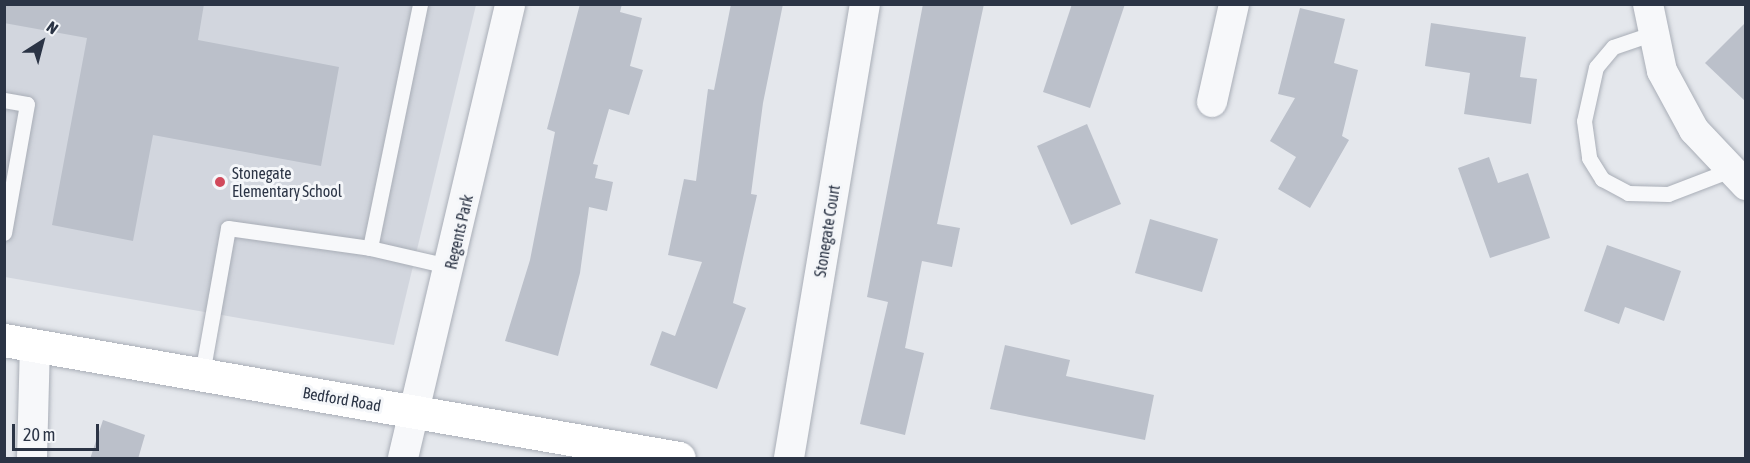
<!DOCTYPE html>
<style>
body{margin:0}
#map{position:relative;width:1750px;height:463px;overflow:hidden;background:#e4e7ec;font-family:"Asap Condensed",sans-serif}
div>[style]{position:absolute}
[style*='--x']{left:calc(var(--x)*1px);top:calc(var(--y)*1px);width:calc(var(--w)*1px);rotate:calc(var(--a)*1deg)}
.built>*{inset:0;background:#d2d6de}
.building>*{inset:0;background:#bbc0ca}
.roads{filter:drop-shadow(0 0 2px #a9aeb7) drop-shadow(0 0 2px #a9aeb7)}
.service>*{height:15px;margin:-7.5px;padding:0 7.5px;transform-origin:7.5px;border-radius:7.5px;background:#f7f8fa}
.minor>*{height:30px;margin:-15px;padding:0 15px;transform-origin:15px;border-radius:15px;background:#f7f8fa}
.secondary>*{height:33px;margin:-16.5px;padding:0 16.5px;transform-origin:16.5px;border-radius:16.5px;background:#fff}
.dots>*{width:16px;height:16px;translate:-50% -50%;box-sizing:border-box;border:3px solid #f4f6f9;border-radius:50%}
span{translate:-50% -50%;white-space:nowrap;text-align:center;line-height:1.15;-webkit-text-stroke:6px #f4f6f9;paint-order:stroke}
.poi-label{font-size:16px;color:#2b3445}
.left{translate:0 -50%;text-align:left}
.street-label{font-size:16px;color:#2b3445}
.frame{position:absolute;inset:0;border:6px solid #2b3445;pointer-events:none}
.north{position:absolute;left:12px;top:12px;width:60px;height:60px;-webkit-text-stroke:4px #f4f6f9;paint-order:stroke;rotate:36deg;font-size:16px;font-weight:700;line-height:24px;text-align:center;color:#2b3445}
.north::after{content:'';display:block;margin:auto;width:21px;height:27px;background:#2b3445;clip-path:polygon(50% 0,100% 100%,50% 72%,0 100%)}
.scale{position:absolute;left:12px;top:424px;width:87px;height:27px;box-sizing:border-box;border:3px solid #2b3445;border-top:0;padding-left:8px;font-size:18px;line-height:21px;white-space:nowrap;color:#2b3445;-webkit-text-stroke:4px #f4f6f9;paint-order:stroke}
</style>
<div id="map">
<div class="built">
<div style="clip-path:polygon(4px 5px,476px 5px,394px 345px,5px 277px)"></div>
</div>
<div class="building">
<div style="clip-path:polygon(4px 4px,204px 4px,198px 40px,339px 67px,321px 166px,153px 135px,133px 241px,52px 225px,87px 38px,4px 23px)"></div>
<div style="clip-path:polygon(580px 4px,622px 4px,620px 12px,642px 18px,630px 66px,643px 70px,629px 115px,609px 109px,593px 164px,598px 165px,595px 178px,613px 182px,607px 211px,589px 207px,580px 273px,558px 356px,505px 341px,530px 260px,555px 132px,547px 129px)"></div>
<div style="clip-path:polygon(731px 4px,783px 4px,763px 103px,751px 194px,757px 195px,733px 303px,746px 308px,717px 389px,650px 365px,662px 331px,675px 336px,702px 262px,668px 255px,684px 179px,696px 181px,708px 89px,714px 90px)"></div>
<div style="clip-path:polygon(923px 4px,984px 4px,937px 224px,960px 228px,952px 267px,922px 261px,905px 348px,924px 353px,905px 435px,860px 424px,888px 302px,867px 297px)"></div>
<div style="clip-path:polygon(1072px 4px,1125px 4px,1090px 108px,1043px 92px)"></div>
<div style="clip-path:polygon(1300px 8px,1345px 19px,1334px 63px,1358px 70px,1342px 136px,1349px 140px,1310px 208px,1278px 189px,1296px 157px,1270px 141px,1295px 98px,1278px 94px)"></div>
<div style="clip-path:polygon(1746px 22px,1746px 102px,1705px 63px)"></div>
<div style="clip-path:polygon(1431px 23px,1526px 37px,1520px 77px,1537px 79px,1531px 124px,1464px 114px,1470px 73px,1425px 66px)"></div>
<div style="clip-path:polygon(1087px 124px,1121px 204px,1071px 225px,1037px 146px)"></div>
<div style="clip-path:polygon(1489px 157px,1498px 183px,1528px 173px,1550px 238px,1490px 258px,1458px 168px)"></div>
<div style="clip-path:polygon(1150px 219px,1218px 239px,1202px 292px,1135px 273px)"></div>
<div style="clip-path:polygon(1607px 245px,1681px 271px,1664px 321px,1625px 307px,1619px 324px,1584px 311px)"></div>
<div style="clip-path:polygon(1005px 345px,1070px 360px,1066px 376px,1154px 395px,1145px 440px,990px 409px)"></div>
<div style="clip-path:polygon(103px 420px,145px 435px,138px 459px,90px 459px)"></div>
</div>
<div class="roads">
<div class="service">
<div style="--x:1654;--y:33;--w:43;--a:161.1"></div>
<div style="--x:1613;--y:47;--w:26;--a:130"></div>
<div style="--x:1596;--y:67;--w:55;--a:102.5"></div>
<div style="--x:1584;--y:121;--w:37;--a:82"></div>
<div style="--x:1589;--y:158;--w:25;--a:58"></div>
<div style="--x:1602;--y:179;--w:30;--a:28"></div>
<div style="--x:1628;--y:193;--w:40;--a:1.4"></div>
<div style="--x:1668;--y:194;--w:67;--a:-20.9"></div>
<div style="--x:4;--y:100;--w:23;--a:10"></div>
<div style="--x:27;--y:104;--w:131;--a:100.1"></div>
<div style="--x:370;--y:248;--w:249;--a:-78.4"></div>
<div style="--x:202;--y:374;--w:148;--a:-79.9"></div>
<div style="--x:228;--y:228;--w:143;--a:8"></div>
<div style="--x:370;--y:248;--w:84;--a:13"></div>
</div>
<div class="minor">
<div style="--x:1648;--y:4;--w:68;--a:78.2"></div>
<div style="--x:1662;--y:71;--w:67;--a:61.5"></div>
<div style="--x:1694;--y:130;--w:76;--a:46.6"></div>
<div style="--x:1212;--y:102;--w:100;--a:-77.3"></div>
<div style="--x:32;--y:458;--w:113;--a:-88.5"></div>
<div style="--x:403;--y:458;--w:466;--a:-76.7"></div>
<div style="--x:789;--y:458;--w:460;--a:-80.5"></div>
</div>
<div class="secondary">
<div style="--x:4;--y:340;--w:685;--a:9.92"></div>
</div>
</div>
<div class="dots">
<div style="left:220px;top:182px;background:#d1495b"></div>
</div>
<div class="poi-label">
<span class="left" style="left:232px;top:182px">Stonegate<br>Elementary School</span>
</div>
<div class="street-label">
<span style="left:827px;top:231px;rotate:-81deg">Stonegate Court</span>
<span style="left:459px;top:232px;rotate:-77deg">Regents Park</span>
<span style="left:342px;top:399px;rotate:10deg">Bedford Road</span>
</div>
<div class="frame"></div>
<div class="north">N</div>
<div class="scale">20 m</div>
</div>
